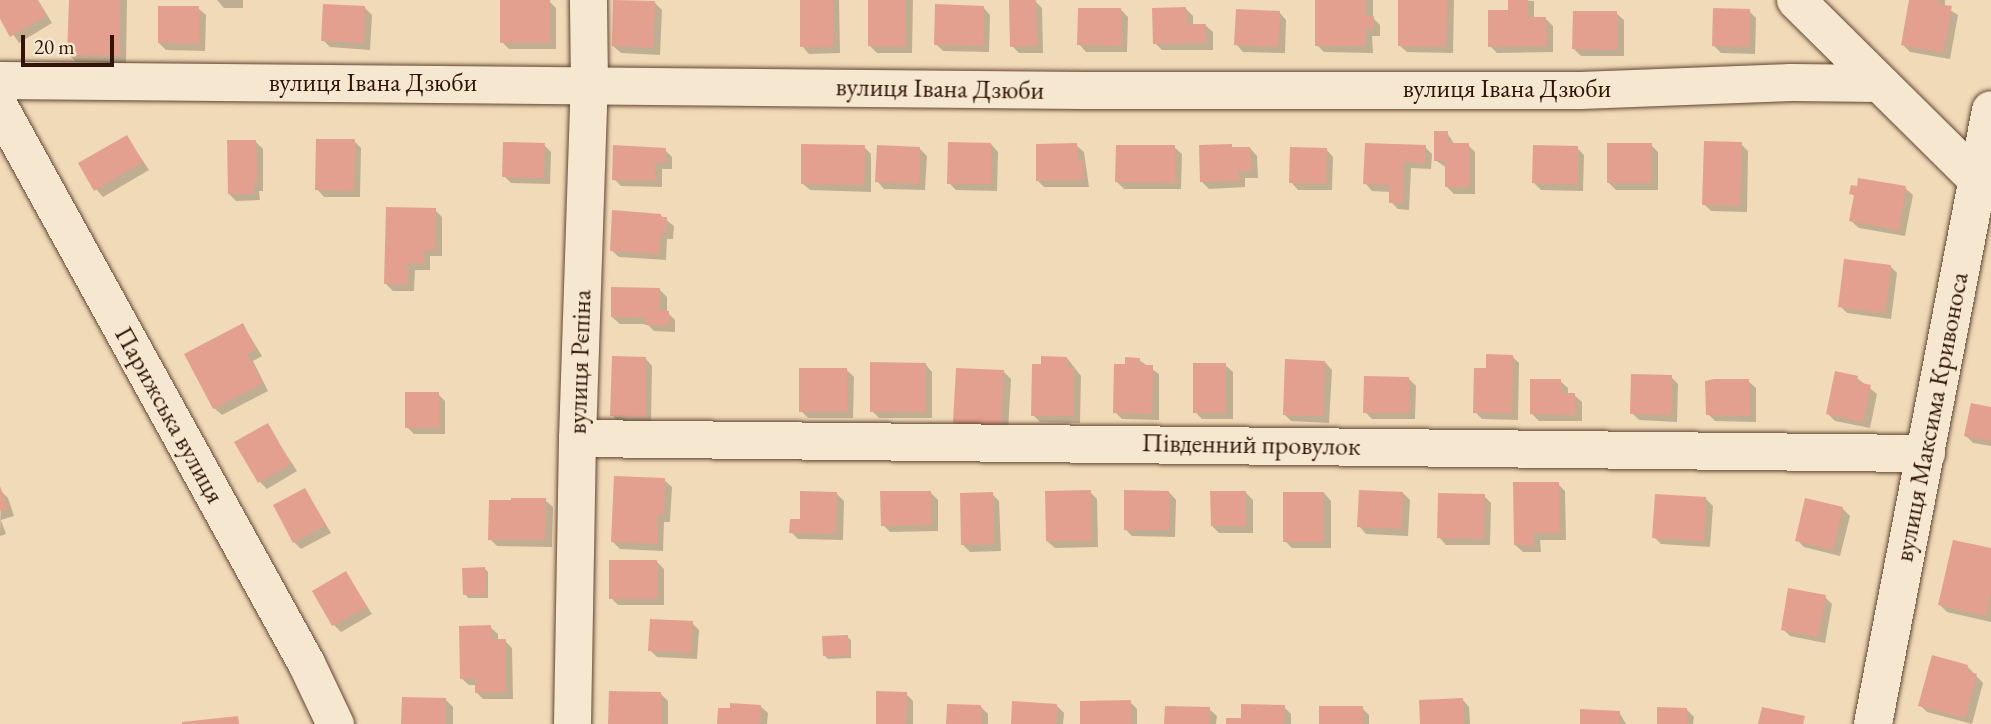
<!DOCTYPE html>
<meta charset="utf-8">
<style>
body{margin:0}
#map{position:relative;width:1991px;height:724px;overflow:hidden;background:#f1dab7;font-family:"EB Garamond",serif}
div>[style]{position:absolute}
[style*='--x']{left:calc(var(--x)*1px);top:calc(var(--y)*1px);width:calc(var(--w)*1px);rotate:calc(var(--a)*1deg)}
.shadow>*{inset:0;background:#0003}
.building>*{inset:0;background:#e4a08e}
.roads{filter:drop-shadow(0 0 2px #614632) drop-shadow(0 0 2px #614632)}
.minor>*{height:37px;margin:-18.5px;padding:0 18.5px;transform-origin:18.5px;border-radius:18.5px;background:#f6e7d0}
.tertiary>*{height:38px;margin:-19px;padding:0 19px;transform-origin:19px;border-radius:19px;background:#f6e7d0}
span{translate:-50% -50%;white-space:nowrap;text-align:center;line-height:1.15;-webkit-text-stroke:6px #f6e7d0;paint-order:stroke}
.street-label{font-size:26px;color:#311405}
.scale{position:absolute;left:21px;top:35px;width:93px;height:32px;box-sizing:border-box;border:4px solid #311405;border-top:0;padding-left:9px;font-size:21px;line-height:24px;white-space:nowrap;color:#311405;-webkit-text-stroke:5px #f6e7d0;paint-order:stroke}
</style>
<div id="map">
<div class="shadow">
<div style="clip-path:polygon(0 0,38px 0,52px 23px,19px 43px,0 15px)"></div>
<div style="clip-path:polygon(70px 0,127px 0,126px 63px,76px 62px,69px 55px)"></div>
<div style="clip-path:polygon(217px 0,243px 0,243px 8px,224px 8px)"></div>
<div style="clip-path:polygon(802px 0,839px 0,840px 53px,809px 54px,802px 46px)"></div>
<div style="clip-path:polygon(870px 0,913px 0,912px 53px,877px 53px,870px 46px)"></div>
<div style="clip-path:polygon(1317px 0,1373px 0,1373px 18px,1380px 25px,1380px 36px,1372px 36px,1373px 53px,1324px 52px,1317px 45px)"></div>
<div style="clip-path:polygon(1400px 0,1454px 0,1453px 53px,1407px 52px,1399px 45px)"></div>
<div style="clip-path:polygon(1510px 0,1534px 1px,1534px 19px,1546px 19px,1553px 26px,1553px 52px,1497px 53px,1490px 46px,1510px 11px)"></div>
<div style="clip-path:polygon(1911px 0,1945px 0,1945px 7px,1958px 15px,1950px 59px,1910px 52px,1903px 45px)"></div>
<div style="clip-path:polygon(549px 1px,556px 8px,556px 49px,509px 49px,502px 42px)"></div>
<div style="clip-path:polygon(1035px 1px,1042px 8px,1043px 53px,1019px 53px,1012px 46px)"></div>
<div style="clip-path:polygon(655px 3px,662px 10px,660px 55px,621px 53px,613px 46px)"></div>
<div style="clip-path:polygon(983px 7px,990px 15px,989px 52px,943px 51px,936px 44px)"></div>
<div style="clip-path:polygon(198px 8px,206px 15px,205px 51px,166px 50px,159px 43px)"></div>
<div style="clip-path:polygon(365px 8px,372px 15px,370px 50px,330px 47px,323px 40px)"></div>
<div style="clip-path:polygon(1186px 9px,1193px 16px,1193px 25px,1205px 25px,1213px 32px,1213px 50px,1162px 50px,1155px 43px)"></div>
<div style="clip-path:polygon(1121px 10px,1128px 17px,1127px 52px,1086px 52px,1079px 44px)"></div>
<div style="clip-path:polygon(1749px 11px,1756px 18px,1755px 54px,1721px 53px,1714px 46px)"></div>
<div style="clip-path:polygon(1279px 12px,1286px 20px,1285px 53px,1243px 52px,1236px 44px)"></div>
<div style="clip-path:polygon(1616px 13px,1624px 20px,1624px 56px,1581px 56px,1574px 49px)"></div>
<div style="clip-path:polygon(1447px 133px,1455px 145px,1468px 145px,1475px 152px,1475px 194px,1454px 194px,1447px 187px,1447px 168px,1435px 160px)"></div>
<div style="clip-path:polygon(127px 137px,149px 170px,103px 197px,96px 189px)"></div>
<div style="clip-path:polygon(354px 141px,361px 148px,360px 197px,324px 197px,317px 189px)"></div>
<div style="clip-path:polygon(256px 142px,263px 149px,263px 191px,259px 191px,260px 200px,236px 201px,229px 194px)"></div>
<div style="clip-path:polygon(991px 144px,998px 152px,997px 191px,956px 190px,949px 183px)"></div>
<div style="clip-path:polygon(1741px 144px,1748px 151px,1747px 212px,1711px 211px,1704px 204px)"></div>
<div style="clip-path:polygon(544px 145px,551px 152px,550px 184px,511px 183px,504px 176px)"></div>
<div style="clip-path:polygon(1076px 145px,1084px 152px,1089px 187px,1044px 187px,1037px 180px)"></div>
<div style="clip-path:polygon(1651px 145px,1658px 152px,1658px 190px,1616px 190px,1609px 183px)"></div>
<div style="clip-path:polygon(864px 147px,871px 154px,871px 192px,810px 190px,802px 183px)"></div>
<div style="clip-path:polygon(1174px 147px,1182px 154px,1181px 189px,1124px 189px,1117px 182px)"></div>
<div style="clip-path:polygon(1425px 147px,1432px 154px,1431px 169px,1411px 168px,1409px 210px,1398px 209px,1391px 202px,1391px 192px,1372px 191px,1365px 183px)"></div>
<div style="clip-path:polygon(1250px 148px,1257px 156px,1258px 178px,1245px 178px,1245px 187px,1209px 189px,1202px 182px)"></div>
<div style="clip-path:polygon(1577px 148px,1584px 155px,1583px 191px,1541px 190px,1534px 183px)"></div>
<div style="clip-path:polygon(920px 149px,927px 156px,925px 190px,884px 189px,877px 181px)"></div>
<div style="clip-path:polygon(1326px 149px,1333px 157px,1332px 190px,1298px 190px,1291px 182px)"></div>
<div style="clip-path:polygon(665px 150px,672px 157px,672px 169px,662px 169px,662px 187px,621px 186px,614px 179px)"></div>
<div style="clip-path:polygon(1905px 188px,1913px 195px,1905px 236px,1859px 228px,1851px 221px,1856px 198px,1851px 193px)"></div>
<div style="clip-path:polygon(435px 210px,442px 217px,442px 256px,430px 256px,430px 270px,415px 270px,414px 291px,393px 291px,386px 284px)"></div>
<div style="clip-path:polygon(660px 215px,674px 226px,673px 239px,667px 239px,666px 260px,619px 257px,611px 250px)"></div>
<div style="clip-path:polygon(1890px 266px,1897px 273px,1891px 319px,1847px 313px,1840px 306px)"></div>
<div style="clip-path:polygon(660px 290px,667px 297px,667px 312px,675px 320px,675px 332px,654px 331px,647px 324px,620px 324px,612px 317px)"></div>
<div style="clip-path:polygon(243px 325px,262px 356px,253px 361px,268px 391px,222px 415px,214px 408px,186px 355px)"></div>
<div style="clip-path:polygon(1512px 356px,1519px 363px,1518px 420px,1482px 419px,1475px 412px)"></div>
<div style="clip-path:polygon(645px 358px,652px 366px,651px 423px,619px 423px,612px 415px)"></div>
<div style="clip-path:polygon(1067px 358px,1081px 376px,1080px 423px,1040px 422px,1033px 415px,1042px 366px)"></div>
<div style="clip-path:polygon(1139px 360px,1159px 374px,1159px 420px,1122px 419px,1115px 412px,1127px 366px)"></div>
<div style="clip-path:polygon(1325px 362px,1332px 370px,1329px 423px,1291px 421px,1284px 414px)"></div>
<div style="clip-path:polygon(925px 364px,932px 372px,932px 418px,879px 418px,872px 411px)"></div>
<div style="clip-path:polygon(1225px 365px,1233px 372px,1233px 419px,1202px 419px,1195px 412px)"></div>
<div style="clip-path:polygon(847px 370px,854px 377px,853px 418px,808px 418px,801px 411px)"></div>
<div style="clip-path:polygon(1004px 372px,1011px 379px,1008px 431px,962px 429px,955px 422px)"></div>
<div style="clip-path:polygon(1671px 377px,1678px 384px,1677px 422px,1639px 420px,1632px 413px)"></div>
<div style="clip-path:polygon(1857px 378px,1877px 394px,1870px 428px,1835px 421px,1828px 414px)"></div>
<div style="clip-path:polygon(1409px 379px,1416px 386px,1415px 419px,1372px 419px,1365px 412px)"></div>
<div style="clip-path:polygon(1560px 381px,1568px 388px,1568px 395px,1574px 395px,1582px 402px,1582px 421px,1539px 421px,1532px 414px)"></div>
<div style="clip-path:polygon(1748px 381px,1756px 388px,1756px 422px,1715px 421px,1708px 414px)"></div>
<div style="clip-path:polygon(438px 394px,445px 401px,445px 434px,414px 434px,407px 427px)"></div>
<div style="clip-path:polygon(1991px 408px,1991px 446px,1973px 443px,1966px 436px)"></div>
<div style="clip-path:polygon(267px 425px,297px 471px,267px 489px,260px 482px)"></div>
<div style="clip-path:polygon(664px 480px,672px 487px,670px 522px,664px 522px,663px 551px,620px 549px,613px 542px)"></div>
<div style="clip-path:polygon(1558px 484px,1565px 491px,1566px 540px,1540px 540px,1541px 552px,1523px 552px,1515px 545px)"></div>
<div style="clip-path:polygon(305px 490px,331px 533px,301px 549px,294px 542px)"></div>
<div style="clip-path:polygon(1px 491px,8px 498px,14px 516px,1px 520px,6px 534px,0 536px)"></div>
<div style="clip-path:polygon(930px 492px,938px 500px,938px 531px,890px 532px,883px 525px)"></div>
<div style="clip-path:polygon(1090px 492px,1097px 499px,1098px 547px,1055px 548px,1047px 541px)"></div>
<div style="clip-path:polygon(1169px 492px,1176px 500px,1175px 537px,1132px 536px,1125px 529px)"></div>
<div style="clip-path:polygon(836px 493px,844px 501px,843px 540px,798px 539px,791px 532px)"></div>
<div style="clip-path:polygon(1246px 493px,1253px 500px,1253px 533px,1219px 533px,1212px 526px)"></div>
<div style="clip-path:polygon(1324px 493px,1331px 501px,1331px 548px,1292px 548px,1285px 541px)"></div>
<div style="clip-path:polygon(1403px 493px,1410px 500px,1408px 536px,1366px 534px,1359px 526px)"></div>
<div style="clip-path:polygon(992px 494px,999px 501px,1001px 551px,970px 552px,962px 544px)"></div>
<div style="clip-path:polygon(1484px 496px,1491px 503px,1490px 545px,1446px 545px,1439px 537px)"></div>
<div style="clip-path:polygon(1706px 499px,1713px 506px,1710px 547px,1661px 544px,1654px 537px)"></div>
<div style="clip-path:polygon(545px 500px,553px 507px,552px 547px,497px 546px,490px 539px)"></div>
<div style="clip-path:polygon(1842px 508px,1850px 516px,1840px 556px,1804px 547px,1797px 540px)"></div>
<div style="clip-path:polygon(1991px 550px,1991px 622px,1947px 612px,1940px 605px)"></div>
<div style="clip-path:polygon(657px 562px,664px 569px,664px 605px,618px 605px,611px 598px)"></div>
<div style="clip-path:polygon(485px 569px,488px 572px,488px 598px,468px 598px,465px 594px)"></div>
<div style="clip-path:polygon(346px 573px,372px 614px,341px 632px,334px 625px)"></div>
<div style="clip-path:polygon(1825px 597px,1832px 604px,1825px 643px,1790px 636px,1783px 629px)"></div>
<div style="clip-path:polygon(692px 623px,699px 630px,697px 659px,657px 657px,650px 650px)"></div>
<div style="clip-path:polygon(490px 627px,498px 634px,498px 641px,505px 641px,512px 648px,513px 699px,483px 699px,476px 692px,476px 685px,469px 685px,461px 678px)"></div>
<div style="clip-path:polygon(847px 637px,851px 640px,851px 658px,828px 659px,825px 656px)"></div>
<div style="clip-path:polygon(1967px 666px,1983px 683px,1972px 724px,1927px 712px,1920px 705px)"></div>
<div style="clip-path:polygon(661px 694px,668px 701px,668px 724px,610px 724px)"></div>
<div style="clip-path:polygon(906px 694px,913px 701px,913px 724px,877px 724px)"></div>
<div style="clip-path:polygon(1462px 699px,1469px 707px,1470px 724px,1422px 724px)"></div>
<div style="clip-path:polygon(446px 700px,453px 707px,453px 724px,403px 724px)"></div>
<div style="clip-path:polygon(1130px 702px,1137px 709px,1137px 724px,1082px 724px)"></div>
<div style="clip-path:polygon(760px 706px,768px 713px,767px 724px,719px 724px)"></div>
<div style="clip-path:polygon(1057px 706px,1064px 713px,1063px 724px,1013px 724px)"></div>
<div style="clip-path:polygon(981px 707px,988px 714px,988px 724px,948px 724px)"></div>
<div style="clip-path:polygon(1284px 707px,1291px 714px,1291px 724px,1228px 724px)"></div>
<div style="clip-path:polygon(1362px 708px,1369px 715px,1369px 724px,1321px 724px)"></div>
<div style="clip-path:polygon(1209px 709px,1217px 716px,1216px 724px,1166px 724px)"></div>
<div style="clip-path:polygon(1686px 709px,1694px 717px,1693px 724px,1659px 724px)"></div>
<div style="clip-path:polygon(1619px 712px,1626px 724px,1581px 724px)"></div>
</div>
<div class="building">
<div style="clip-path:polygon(0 0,37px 0,46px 16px,10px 37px,0 19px)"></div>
<div style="clip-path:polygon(69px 0,120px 0,119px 56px,67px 55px)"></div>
<div style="clip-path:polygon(500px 0,550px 0,550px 43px,500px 43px)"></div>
<div style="clip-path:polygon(613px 0,655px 1px,653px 48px,612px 46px)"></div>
<div style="clip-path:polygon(800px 0,833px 0,833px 47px,800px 47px)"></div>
<div style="clip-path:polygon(868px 0,906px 0,906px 47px,868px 46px)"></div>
<div style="clip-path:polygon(1009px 0,1036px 0,1037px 46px,1010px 47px)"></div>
<div style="clip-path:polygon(1315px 0,1366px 0,1366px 16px,1374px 16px,1374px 29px,1366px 29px,1366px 46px,1315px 46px)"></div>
<div style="clip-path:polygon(1398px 0,1447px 0,1446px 47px,1398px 46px)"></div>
<div style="clip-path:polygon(1508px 0,1528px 0,1528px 17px,1546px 17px,1547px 46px,1488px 47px,1488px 10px,1508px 10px)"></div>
<div style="clip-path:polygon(1909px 0,1939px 0,1938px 4px,1952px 6px,1943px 53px,1901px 45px)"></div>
<div style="clip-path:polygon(323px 4px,365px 6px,364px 43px,321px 41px)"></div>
<div style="clip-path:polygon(935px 4px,984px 6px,983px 46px,934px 45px)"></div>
<div style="clip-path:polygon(158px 6px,199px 6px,199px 44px,158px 43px)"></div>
<div style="clip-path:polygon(1186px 7px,1187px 24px,1206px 24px,1206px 43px,1153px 44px,1152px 8px)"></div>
<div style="clip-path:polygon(1078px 8px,1121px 8px,1121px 46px,1077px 45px)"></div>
<div style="clip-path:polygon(1713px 8px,1750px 9px,1749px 47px,1712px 46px)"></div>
<div style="clip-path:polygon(1236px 9px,1280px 11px,1278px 47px,1234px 45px)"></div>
<div style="clip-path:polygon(1573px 11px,1617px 11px,1617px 50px,1572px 49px)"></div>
<div style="clip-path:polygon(1434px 131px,1448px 131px,1448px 143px,1469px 143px,1469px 187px,1445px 187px,1445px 161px,1434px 161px)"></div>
<div style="clip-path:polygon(127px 135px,143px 162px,94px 191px,78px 163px)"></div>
<div style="clip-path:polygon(316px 139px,355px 139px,354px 191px,315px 190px)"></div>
<div style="clip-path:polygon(227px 140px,256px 140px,257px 184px,253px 184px,253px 194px,228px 194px)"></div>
<div style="clip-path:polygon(1704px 141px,1742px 142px,1740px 206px,1702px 205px)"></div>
<div style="clip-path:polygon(503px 142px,545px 143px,543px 178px,502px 177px)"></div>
<div style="clip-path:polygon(948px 142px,991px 143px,991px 184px,947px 184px)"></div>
<div style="clip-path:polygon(1077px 143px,1077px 161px,1083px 161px,1083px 180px,1036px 181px,1036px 144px)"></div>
<div style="clip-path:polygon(1365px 143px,1426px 145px,1425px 163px,1404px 162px,1403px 203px,1389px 203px,1389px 185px,1363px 184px)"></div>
<div style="clip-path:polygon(1607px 143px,1652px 143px,1651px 183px,1607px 183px)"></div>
<div style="clip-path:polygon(801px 144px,865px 145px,864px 185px,801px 184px)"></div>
<div style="clip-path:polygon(1232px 144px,1232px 147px,1250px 147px,1251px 171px,1238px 171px,1239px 181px,1200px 182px,1199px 145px)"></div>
<div style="clip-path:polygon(613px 145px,666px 148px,665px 163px,655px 162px,655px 181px,612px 180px)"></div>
<div style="clip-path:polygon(877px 145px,920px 147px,919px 184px,875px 182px)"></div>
<div style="clip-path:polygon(1116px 145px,1175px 145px,1175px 183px,1115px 182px)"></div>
<div style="clip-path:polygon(1533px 145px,1578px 146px,1577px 185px,1532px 183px)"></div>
<div style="clip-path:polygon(1290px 147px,1327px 148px,1326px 184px,1289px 183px)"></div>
<div style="clip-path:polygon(1858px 178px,1906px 186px,1899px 230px,1849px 221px,1854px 195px,1849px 194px,1851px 185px,1857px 186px)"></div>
<div style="clip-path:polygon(386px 207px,436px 208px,435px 250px,424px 250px,424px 264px,408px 263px,408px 285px,384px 284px)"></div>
<div style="clip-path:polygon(612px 210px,661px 214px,661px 217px,667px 217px,666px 233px,661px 233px,659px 254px,610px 251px)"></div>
<div style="clip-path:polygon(1844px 259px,1891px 265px,1885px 313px,1838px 307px)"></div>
<div style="clip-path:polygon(611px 287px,660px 288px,660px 310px,669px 311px,669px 325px,645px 325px,645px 318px,611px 317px)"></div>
<div style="clip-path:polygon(243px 323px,256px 349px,247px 354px,263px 383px,213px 409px,184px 354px)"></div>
<div style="clip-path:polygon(1486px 354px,1513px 355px,1512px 413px,1473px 413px,1474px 368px,1486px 368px)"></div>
<div style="clip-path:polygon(612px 356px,646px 357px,645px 417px,610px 416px)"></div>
<div style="clip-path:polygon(1041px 356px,1067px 357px,1067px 367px,1074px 367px,1073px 416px,1031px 416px,1032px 364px,1041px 364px)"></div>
<div style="clip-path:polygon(1125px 357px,1140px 358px,1140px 365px,1153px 365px,1152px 414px,1113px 413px,1114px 364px,1125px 364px)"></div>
<div style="clip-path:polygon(1285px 359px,1325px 361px,1323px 416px,1283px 415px)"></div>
<div style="clip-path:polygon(870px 362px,926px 363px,925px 412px,870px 412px)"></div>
<div style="clip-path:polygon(1193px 363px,1226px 363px,1226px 413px,1193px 413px)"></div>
<div style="clip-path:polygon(799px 368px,847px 368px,847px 412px,799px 412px)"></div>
<div style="clip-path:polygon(956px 368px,1004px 370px,1001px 425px,953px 423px)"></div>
<div style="clip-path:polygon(1835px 371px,1858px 376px,1857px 382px,1871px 385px,1863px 422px,1826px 414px)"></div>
<div style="clip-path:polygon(1631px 374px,1672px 375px,1671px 415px,1630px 414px)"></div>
<div style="clip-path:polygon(1364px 376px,1409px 377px,1409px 413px,1363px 413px)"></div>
<div style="clip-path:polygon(1530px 379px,1561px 379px,1561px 393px,1575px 393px,1575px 415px,1530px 414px)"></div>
<div style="clip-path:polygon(1714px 379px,1749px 379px,1750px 416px,1706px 415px,1705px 381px)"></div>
<div style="clip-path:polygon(405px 392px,439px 392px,439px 428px,405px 428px)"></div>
<div style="clip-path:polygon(1971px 403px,1991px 407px,1991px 441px,1964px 436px)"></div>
<div style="clip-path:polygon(268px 423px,291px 464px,258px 483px,234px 442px)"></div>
<div style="clip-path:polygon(614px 476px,665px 478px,664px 515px,658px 515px,657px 544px,611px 542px)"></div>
<div style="clip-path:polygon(1513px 482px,1559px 482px,1559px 533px,1534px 533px,1534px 546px,1514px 545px)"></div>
<div style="clip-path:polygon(0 486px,8px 509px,0 511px)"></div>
<div style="clip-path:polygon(305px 488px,326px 525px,293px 543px,273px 505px)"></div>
<div style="clip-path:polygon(1091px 490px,1092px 541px,1046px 541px,1045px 491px)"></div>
<div style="clip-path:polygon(1124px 490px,1169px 491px,1169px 530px,1124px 530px)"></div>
<div style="clip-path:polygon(1359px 490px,1403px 492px,1402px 529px,1357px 527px)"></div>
<div style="clip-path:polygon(800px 491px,837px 492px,836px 534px,789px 533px,790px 519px,800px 519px)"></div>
<div style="clip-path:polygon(880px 491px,931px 491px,931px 525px,881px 526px)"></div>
<div style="clip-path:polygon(1210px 491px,1246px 491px,1246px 526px,1211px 526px)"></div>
<div style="clip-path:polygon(993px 492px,994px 544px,961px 545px,960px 493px)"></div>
<div style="clip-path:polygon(1283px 492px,1324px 492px,1324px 542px,1283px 542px)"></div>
<div style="clip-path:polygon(1438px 493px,1485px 494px,1484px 539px,1437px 538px)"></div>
<div style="clip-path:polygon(1655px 494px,1706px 497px,1704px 541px,1652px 538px)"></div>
<div style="clip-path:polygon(511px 498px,546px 498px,545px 540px,488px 540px,489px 500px,511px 500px)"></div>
<div style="clip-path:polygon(1805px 498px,1843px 507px,1833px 550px,1795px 541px)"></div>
<div style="clip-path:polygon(1953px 540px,1991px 548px,1991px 592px,1986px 616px,1938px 605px)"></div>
<div style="clip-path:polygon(609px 560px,657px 560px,658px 599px,609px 599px)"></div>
<div style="clip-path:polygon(485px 567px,486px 595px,463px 595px,462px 568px)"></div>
<div style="clip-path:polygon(346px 571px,367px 607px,332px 626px,312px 591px)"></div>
<div style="clip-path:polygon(1788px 588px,1826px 595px,1818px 637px,1781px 630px)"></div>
<div style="clip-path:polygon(650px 619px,693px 621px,691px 653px,648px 651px)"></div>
<div style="clip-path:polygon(491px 625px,491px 639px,506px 639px,506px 692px,475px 693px,475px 678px,460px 679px,459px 626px)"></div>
<div style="clip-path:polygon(848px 635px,849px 655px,823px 656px,822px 636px)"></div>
<div style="clip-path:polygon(1932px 655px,1968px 665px,1967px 671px,1977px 674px,1965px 718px,1918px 706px)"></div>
<div style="clip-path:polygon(609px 691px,661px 692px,661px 724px,608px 724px)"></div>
<div style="clip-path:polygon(876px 691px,907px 692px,906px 724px,876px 724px)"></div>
<div style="clip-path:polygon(402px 697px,446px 698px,446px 724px,401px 724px)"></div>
<div style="clip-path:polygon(1463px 698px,1464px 724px,1420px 724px,1419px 700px)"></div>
<div style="clip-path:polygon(1131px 700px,1131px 724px,1080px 724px,1080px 701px)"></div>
<div style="clip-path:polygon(1012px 701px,1057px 704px,1056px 724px,1011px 724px)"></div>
<div style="clip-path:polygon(730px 703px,761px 705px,760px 724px,717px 724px,718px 708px,730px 708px)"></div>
<div style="clip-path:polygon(947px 704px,981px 705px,981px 724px,946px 724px)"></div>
<div style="clip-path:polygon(1241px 704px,1285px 705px,1284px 724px,1226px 724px,1226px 718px,1241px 718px)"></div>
<div style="clip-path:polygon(1165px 706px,1210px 707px,1210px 724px,1164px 724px)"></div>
<div style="clip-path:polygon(1319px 706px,1363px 706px,1363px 724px,1319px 724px)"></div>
<div style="clip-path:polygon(1657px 707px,1687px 708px,1687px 724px,1657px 724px)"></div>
<div style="clip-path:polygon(1762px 707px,1805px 716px,1803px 724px,1758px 724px)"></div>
<div style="clip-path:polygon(1580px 709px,1620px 711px,1619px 724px,1580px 724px)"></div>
<div style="clip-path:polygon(238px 716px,239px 724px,182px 724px,182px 722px)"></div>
</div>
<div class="roads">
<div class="minor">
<div style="--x:0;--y:80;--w:1085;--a:0.53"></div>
<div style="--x:1085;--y:90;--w:495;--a:0"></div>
<div style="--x:1580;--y:90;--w:211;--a:-2.2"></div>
<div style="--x:1791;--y:82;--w:89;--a:0.6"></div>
<div style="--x:0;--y:108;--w:634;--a:61.13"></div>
<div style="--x:306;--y:663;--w:68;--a:64.6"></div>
<div style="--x:577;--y:438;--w:1349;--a:0.64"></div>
<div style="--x:572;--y:724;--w:286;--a:-89"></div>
<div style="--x:577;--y:438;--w:353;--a:-88.1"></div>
<div style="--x:589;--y:85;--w:85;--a:-90.7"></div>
</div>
<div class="tertiary">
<div style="--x:1796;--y:0;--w:256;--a:44.7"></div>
<div style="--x:1873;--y:724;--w:625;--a:-79.12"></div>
</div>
</div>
<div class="street-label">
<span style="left:373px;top:83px">вулиця Івана Дзюби</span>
<span style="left:940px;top:89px;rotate:1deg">вулиця Івана Дзюби</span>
<span style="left:1507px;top:89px">вулиця Івана Дзюби</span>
<span style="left:580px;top:362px;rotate:-88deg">вулиця Рєпіна</span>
<span style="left:169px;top:415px;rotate:61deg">Парижська вулиця</span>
<span style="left:1932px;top:417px;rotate:-79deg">вулиця Максима Кривоноса</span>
<span style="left:1251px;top:445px;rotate:1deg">Південний провулок</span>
</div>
<div class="scale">20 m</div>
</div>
